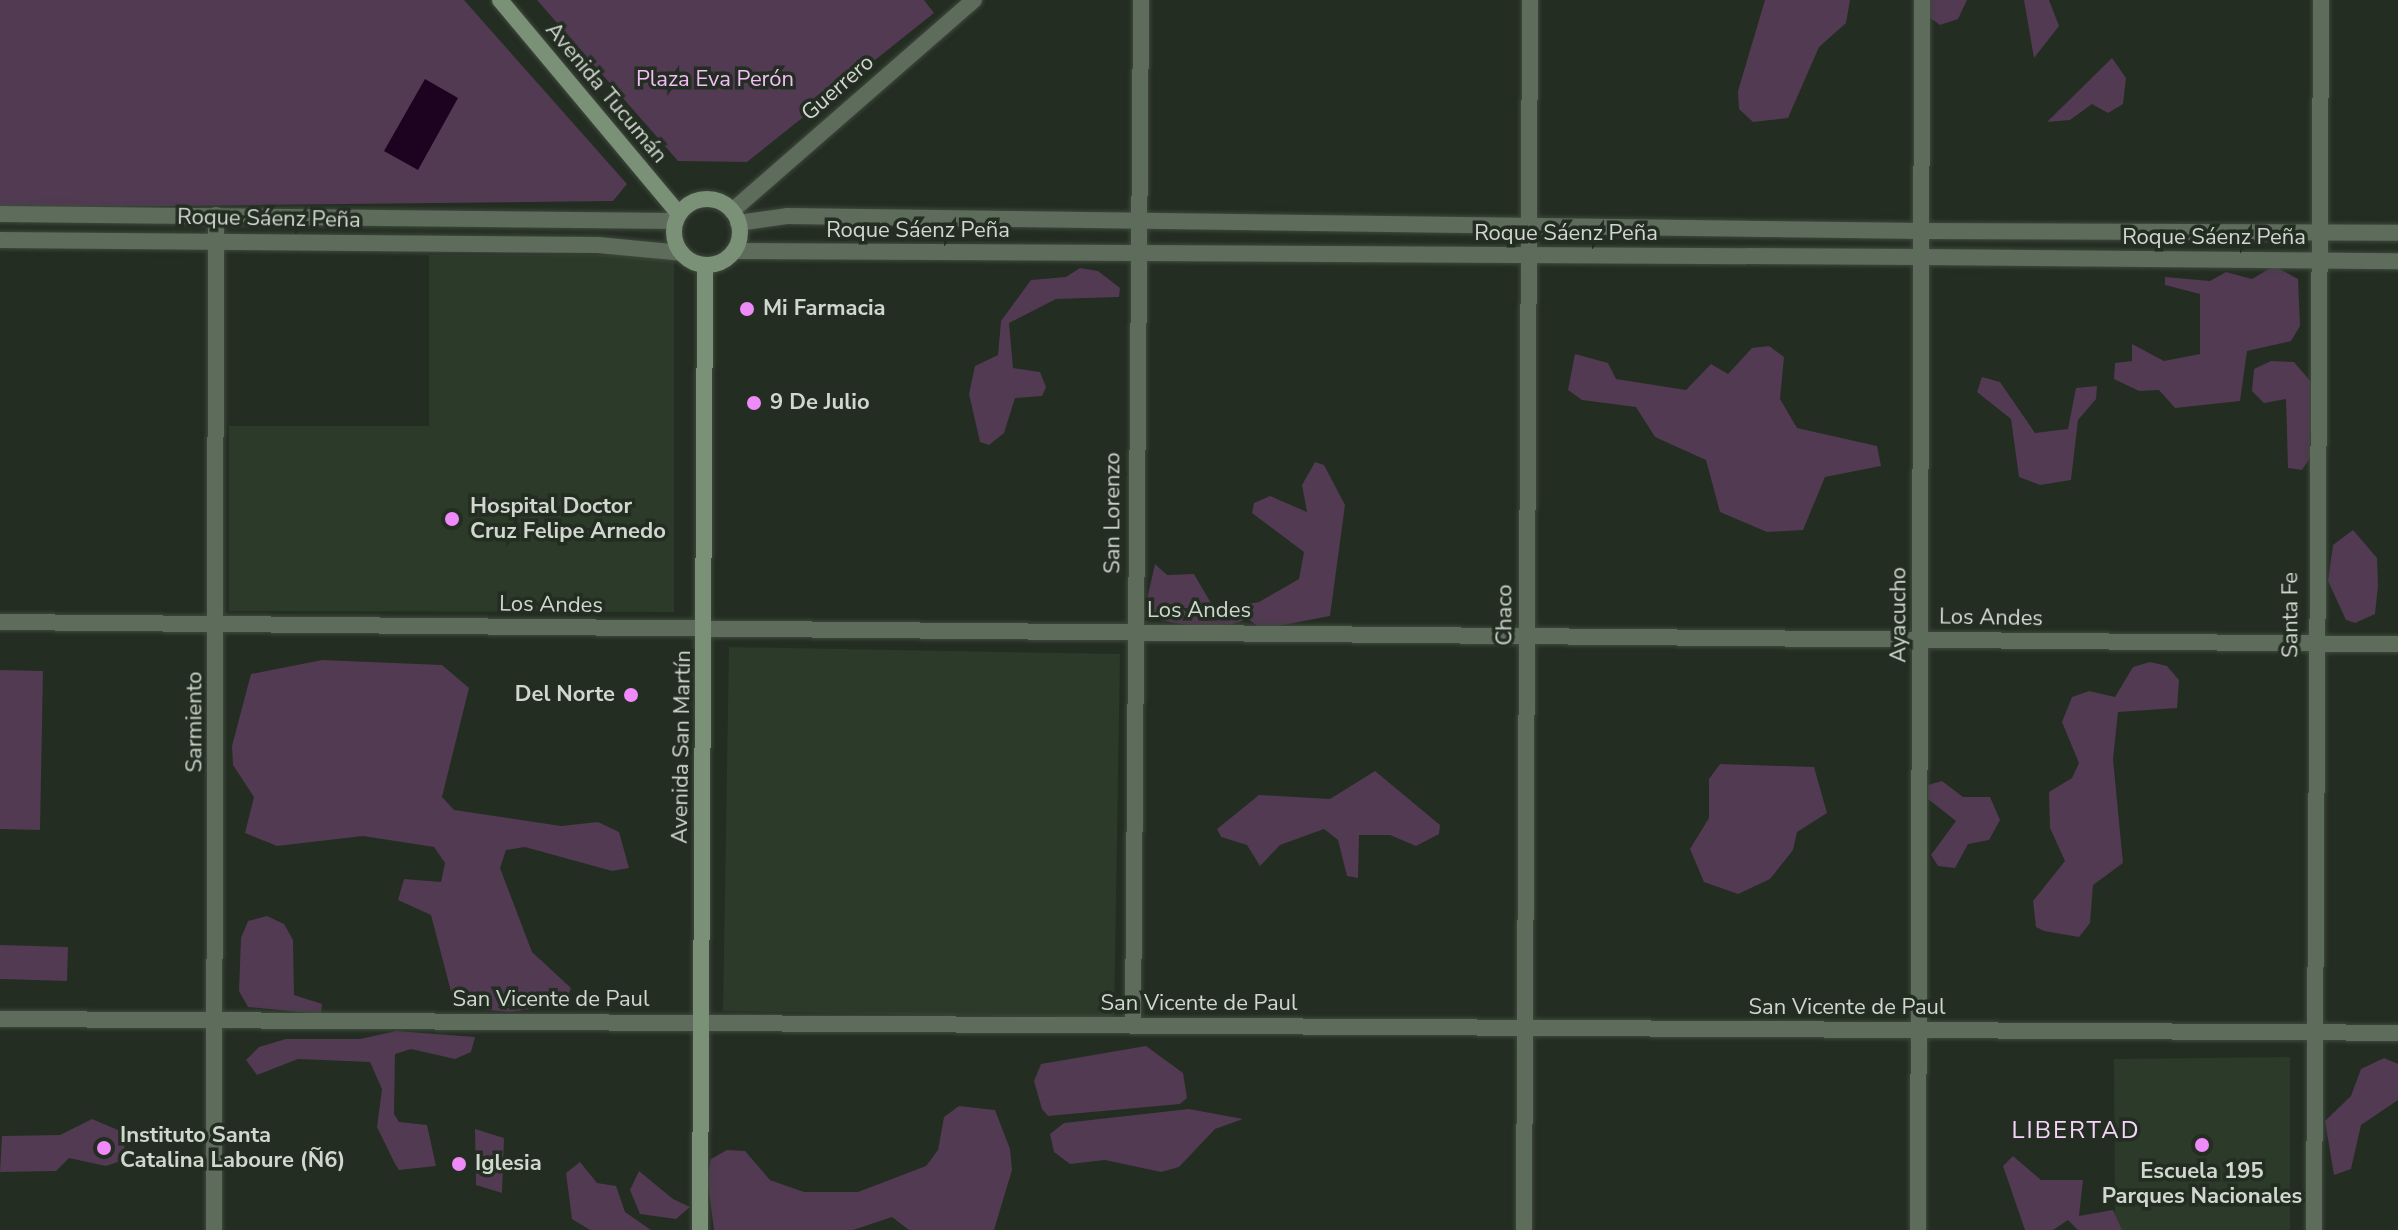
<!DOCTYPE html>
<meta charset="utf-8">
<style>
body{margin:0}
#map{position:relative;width:2398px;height:1230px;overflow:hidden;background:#232d21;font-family:"Nunito Sans",sans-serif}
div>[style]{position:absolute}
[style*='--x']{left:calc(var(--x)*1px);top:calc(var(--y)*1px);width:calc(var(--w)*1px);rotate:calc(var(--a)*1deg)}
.built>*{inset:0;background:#2c3a2a}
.green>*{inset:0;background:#513a52}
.water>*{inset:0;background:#1e0321}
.roads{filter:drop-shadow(0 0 2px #3f483d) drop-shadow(0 0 2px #3f483d)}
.minor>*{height:16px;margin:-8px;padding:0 8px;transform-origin:8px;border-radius:8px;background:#5d6c5b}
.tertiary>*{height:16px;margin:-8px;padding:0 8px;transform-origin:8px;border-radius:8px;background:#5d6c5b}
.secondary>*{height:16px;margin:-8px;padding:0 8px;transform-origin:8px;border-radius:8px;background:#7a9177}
.secondary>.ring{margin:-8px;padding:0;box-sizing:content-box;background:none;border:16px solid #7a9177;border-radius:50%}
.dots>*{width:22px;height:22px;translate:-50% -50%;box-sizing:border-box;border:4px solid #232d21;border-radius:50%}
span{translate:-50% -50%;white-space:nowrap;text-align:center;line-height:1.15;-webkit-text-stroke:7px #232d21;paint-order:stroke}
.park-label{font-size:22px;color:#f4bdf8}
.street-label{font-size:22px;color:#d0d7cf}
.poi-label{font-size:22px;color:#d0d7cf;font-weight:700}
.left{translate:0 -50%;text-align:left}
.right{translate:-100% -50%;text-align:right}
.neighbourhood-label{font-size:24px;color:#f6d4f8;letter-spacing:2px}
</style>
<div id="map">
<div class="built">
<div style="clip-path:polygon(429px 255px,674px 255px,674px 612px,229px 611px,229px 426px,429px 426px)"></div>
<div style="clip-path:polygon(729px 647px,1120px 654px,1114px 1018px,723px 1011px)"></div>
<div style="clip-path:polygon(2290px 1057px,2290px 1230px,2115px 1230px,2114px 1059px)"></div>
</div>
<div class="green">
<div style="clip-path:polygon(0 0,464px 0,627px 184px,613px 201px,0 208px)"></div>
<div style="clip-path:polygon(537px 0,924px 0,934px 13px,747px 162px,678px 161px)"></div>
<div style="clip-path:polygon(1765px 0,1850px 0,1846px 23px,1819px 47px,1788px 118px,1753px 122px,1739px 109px,1738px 91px)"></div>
<div style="clip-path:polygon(1925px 0,1967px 0,1958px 19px,1940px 25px,1925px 14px)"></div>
<div style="clip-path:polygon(2024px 0,2049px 0,2059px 26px,2034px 58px)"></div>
<div style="clip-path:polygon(2112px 58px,2126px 78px,2123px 104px,2108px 113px,2092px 104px,2070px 120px,2047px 122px)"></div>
<div style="clip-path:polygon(2274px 266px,2298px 279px,2300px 326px,2291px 341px,2247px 351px,2240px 401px,2175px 408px,2159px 390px,2139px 391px,2114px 379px,2115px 363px,2132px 361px,2132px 344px,2164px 361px,2200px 354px,2200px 294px,2165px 285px,2165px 277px,2210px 281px,2226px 272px,2252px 279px)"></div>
<div style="clip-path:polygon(1080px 268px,1098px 271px,1120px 288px,1119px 297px,1056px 299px,1009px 323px,1013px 368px,1040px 372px,1046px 387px,1042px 396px,1015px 398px,1004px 433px,989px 445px,980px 442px,969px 394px,975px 366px,998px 355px,1001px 321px,1031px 280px,1066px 277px)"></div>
<div style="clip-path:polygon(1769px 346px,1784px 357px,1780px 399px,1797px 428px,1877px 446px,1881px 466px,1825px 477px,1803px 530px,1767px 532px,1720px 512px,1706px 460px,1655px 437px,1636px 407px,1582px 400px,1568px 390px,1575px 354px,1608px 363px,1616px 379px,1686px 390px,1711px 364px,1728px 374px,1752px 348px)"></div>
<div style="clip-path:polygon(2271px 361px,2294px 362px,2312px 383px,2310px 458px,2302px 470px,2288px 468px,2286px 399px,2264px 403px,2252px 391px,2254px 369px)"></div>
<div style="clip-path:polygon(1982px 377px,2000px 382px,2035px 433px,2068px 429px,2076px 388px,2097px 386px,2096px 399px,2078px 420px,2071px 480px,2040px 485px,2019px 477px,2011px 419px,1977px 392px)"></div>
<div style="clip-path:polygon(1315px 462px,1324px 465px,1345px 505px,1330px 616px,1262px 629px,1248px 619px,1214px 630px,1143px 617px,1155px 564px,1167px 575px,1194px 574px,1215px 610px,1259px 602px,1299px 579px,1304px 552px,1252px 513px,1254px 503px,1270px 496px,1307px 512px,1302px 485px)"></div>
<div style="clip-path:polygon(2353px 530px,2377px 558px,2378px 586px,2375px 614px,2355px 623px,2346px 620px,2328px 581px,2333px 545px)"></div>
<div style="clip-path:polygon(322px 660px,442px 665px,469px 688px,442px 797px,454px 810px,561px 826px,598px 822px,619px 832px,629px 868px,612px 871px,525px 847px,506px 850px,500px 868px,532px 952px,571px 988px,565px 1004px,510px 1012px,455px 1007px,431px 915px,398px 900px,404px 879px,441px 882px,445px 863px,434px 847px,363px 836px,277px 846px,245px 833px,254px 797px,233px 765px,232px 746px,251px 674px)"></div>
<div style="clip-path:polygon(2150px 662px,2167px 666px,2179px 680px,2177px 708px,2118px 712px,2113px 759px,2123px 863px,2093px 885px,2090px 923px,2079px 937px,2044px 931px,2036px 927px,2033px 901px,2065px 861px,2050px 828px,2049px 792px,2072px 778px,2079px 763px,2062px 722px,2072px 697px,2089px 691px,2115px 697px,2133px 667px)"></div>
<div style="clip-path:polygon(0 670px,43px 671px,40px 830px,0 829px)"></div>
<div style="clip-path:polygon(1720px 764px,1814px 767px,1827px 813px,1797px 832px,1793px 850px,1770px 879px,1738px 894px,1704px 882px,1690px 849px,1709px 818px,1709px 779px)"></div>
<div style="clip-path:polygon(1375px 771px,1440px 825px,1439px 834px,1416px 846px,1390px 835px,1359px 835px,1358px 878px,1347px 876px,1338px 840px,1324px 829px,1280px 845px,1260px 866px,1247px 845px,1221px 837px,1217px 829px,1259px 795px,1330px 799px)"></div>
<div style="clip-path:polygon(1942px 781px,1963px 797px,1990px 797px,2000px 820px,1989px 840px,1968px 844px,1955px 868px,1938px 866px,1931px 855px,1956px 821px,1928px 799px,1928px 785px)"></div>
<div style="clip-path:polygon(267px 916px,284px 924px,293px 940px,294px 995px,322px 1004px,321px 1014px,248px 1007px,239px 991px,241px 938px,248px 921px)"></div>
<div style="clip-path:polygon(0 945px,68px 947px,67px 981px,0 979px)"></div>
<div style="clip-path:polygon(396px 1031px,475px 1037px,471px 1052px,455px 1059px,411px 1049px,395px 1054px,394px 1114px,399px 1122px,427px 1125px,436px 1166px,399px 1170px,394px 1162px,377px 1127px,382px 1089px,370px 1062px,298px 1059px,257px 1075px,246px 1060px,259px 1047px,286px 1039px,360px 1039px)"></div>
<div style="clip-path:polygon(1146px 1046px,1183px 1073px,1187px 1098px,1180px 1104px,1048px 1116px,1042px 1109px,1034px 1081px,1041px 1064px)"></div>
<div style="clip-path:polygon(2384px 1058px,2398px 1064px,2398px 1100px,2361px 1125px,2351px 1169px,2334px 1175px,2325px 1121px,2351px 1096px,2361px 1069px)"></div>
<div style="clip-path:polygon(959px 1106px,995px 1110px,1010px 1149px,1012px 1170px,994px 1230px,909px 1230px,892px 1217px,853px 1230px,714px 1230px,707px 1177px,711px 1159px,727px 1150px,745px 1151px,770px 1180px,804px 1192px,858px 1192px,926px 1166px,938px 1150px,944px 1117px)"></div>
<div style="clip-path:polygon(1189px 1109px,1243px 1119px,1215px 1129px,1179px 1167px,1161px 1172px,1105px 1160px,1070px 1164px,1054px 1152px,1050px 1134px,1064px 1123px)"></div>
<div style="clip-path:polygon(92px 1119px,125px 1133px,124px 1160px,106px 1166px,69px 1158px,56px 1171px,0 1172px,2px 1136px,60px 1135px)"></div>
<div style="clip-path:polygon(475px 1129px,504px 1138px,502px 1193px,476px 1185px)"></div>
<div style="clip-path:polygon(2013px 1156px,2041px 1180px,2083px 1180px,2079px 1216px,2113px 1210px,2122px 1230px,2078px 1230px,2068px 1220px,2053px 1230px,2025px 1230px,2003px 1166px)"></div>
<div style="clip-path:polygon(580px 1162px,597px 1183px,616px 1186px,625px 1212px,651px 1230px,590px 1230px,572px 1219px,566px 1173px)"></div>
<div style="clip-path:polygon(639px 1171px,673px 1199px,690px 1207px,676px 1219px,640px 1214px,630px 1190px)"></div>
</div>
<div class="water">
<div style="clip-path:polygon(425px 79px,458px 98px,418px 170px,384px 151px)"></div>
</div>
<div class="roads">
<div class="minor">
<div style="--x:732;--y:211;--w:321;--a:-41.1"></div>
<div style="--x:0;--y:214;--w:676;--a:0.59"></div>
<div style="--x:1922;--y:231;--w:476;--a:0.2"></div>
<div style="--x:0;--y:240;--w:598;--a:0.48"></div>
<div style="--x:598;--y:245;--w:84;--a:5.4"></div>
<div style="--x:1922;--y:257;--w:476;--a:0.5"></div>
<div style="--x:0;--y:622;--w:2398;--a:0.53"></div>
<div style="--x:0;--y:1019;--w:2398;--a:0.33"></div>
<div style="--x:1133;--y:1026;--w:1026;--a:-89.55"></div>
<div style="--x:214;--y:1230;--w:1015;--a:-89.89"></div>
<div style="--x:1524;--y:1230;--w:1230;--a:-89.72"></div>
<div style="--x:2314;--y:1230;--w:1230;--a:-89.67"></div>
</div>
<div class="tertiary">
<div style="--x:738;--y:223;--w:49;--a:-8.1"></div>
<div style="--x:787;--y:216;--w:1135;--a:0.76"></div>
<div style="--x:734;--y:251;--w:1188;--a:0.29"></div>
<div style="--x:1918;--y:1230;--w:1230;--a:-89.81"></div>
</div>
<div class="secondary">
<div style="--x:500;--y:0;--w:279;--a:50.1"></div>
<div class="ring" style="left:674px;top:199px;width:50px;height:50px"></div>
<div style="--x:700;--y:1230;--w:965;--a:-89.7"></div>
</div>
</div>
<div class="dots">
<div style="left:747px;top:309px;background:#ee8bf8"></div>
<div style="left:754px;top:403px;background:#ee8bf8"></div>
<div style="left:452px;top:519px;background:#ee8bf8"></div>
<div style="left:631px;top:695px;background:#ee8bf8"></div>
<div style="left:2202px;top:1145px;background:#ee8bf8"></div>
<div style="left:104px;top:1148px;background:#ee8bf8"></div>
<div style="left:459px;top:1164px;background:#ee8bf8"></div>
</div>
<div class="park-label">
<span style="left:715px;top:80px">Plaza Eva Perón</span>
</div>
<div class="street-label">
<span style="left:838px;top:88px;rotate:-41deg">Guerrero</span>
<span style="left:606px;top:93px;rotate:50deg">Avenida Tucumán</span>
<span style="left:269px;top:219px;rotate:1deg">Roque Sáenz Peña</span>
<span style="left:918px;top:231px">Roque Sáenz Peña</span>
<span style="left:1566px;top:234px">Roque Sáenz Peña</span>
<span style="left:2214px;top:238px">Roque Sáenz Peña</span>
<span style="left:1113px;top:513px;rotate:-90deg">San Lorenzo</span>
<span style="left:551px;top:605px;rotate:1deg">Los Andes</span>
<span style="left:1199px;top:611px">Los Andes</span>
<span style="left:1505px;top:615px;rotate:-90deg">Chaco</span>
<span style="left:1899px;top:615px;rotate:-90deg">Ayacucho</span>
<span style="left:2291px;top:615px;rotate:-90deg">Santa Fe</span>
<span style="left:1991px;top:618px;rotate:1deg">Los Andes</span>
<span style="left:195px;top:722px;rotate:-90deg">Sarmiento</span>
<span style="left:682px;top:747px;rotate:-89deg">Avenida San Martín</span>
<span style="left:551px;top:1000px">San Vicente de Paul</span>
<span style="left:1199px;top:1004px">San Vicente de Paul</span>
<span style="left:1847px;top:1008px">San Vicente de Paul</span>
</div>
<div class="poi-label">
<span class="left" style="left:763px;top:309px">Mi Farmacia</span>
<span class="left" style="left:770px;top:403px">9 De Julio</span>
<span class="left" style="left:470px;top:519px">Hospital Doctor<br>Cruz Felipe Arnedo</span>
<span class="right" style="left:615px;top:695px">Del Norte</span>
<span class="left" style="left:120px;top:1148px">Instituto Santa<br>Catalina Laboure (Ñ6)</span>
<span class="left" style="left:475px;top:1164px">Iglesia</span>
<span style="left:2202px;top:1184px">Escuela 195<br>Parques Nacionales</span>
</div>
<div class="neighbourhood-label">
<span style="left:2076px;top:1131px">LIBERTAD</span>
</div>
</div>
